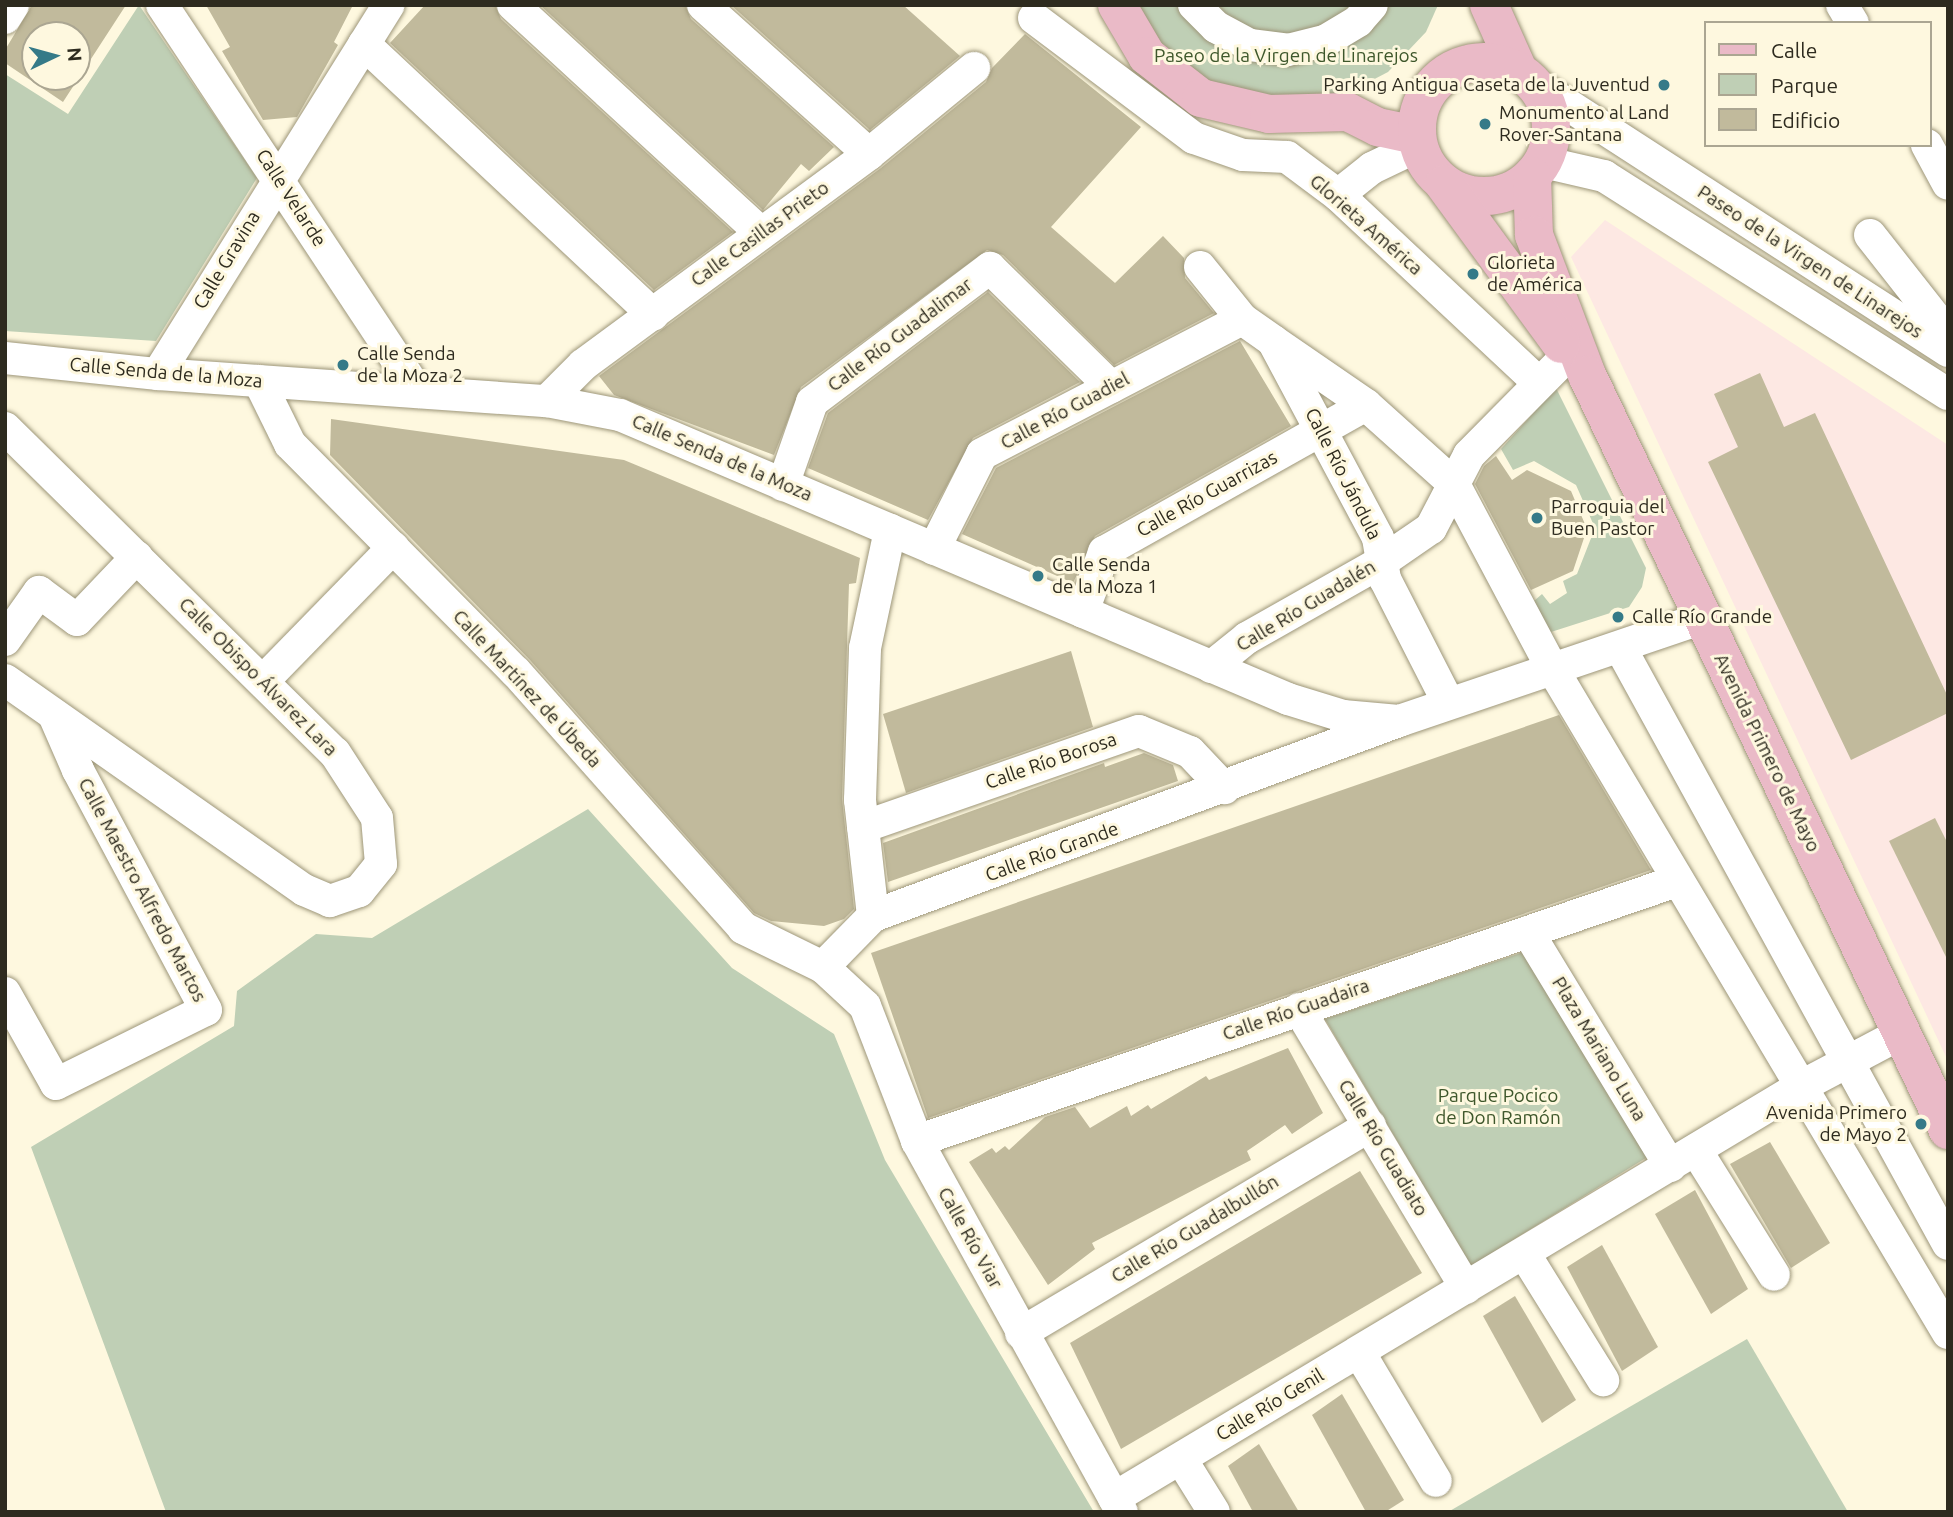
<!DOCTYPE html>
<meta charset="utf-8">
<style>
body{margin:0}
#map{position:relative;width:1953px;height:1517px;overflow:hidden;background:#fef8df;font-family:Ubuntu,sans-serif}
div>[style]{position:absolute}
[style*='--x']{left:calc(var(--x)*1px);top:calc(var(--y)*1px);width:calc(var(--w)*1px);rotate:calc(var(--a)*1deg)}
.industrial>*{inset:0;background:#fde8e3}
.green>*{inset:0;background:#bfcfb5}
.building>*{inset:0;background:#c1ba9c}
.roads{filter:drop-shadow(0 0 2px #9d9679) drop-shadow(0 0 2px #9d9679)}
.minor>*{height:32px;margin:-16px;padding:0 16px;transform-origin:16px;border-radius:16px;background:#fff}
.major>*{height:38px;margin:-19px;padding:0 19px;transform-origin:19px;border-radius:19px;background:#eabac7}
.major>.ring{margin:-19px;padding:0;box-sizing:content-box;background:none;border:38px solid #eabac7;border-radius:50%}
.dots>*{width:19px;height:19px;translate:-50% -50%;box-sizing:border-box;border:4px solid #fef8df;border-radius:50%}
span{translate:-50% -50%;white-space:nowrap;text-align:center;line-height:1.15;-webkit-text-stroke:6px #fef8df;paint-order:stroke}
.park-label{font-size:19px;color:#3e572b}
.poi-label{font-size:19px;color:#2e2b1f}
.right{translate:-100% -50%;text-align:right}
.left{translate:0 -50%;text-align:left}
.street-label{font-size:19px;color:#2e2b1f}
.frame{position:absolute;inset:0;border:7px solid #2e2b1f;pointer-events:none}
.legend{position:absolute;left:1704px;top:21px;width:228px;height:126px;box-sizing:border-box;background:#fef8df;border:2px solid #aba692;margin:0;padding:9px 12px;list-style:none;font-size:21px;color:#2e2b1f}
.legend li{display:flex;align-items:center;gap:14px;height:35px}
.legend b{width:35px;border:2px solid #aba692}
.north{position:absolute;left:21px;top:21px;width:70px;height:70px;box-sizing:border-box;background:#fef8df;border:2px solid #aba692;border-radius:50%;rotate:85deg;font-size:19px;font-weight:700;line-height:28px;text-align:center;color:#2e2b1f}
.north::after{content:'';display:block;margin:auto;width:24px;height:32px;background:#357a88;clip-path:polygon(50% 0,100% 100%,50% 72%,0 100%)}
</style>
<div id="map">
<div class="industrial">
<div style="clip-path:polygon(1605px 220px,1948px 445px,1948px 1061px,1571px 257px)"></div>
</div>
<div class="green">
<div style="clip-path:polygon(139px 5px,257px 178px,156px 341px,5px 331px,5px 74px,68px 114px)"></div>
<div style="clip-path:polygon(1134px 5px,1438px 5px,1426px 32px,1388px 72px,1338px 98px,1229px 96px,1180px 68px)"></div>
<div style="clip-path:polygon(1556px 388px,1646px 568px,1642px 587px,1629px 607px,1551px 632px,1534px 601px,1542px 594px,1550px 604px,1567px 593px,1563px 581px,1577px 574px,1595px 528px,1576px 485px,1534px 461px,1513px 470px,1501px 449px)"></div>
<div style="clip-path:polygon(588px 809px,732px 968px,834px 1034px,885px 1160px,1094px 1512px,166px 1512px,31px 1147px,234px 1026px,237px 991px,316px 934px,372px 938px)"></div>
<div style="clip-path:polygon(1527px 951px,1649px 1156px,1471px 1266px,1325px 1019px)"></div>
<div style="clip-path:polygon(1747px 1339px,1848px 1512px,1448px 1512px)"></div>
</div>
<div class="building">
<div style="clip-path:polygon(evenodd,32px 5px,126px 5px,63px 102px,5px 63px,5px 50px,32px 5px,35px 35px,77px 35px,77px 77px,35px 77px,35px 35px)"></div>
<div style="clip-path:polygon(206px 5px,353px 5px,334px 42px,338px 45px,297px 117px,263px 120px,222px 51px,230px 47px)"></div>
<div style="clip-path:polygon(425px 5px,495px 5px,501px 19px,733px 232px,654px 290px,390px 43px)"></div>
<div style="clip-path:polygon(540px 5px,685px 5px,691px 19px,834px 147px,809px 171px,801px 164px,763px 210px)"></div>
<div style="clip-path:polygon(731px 5px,903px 5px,960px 56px,870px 130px)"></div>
<div style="clip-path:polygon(1025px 34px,1141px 127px,1051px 227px,1115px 283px,1163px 236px,1184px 258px,1185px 278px,1214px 313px,1114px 365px,1003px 255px,987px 250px,801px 387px,774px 455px,614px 395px,599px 376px,881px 168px,986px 82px,992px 68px)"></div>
<div style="clip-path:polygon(988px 292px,1080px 382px,973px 438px,928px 520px,808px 468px,828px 413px)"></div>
<div style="clip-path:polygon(1240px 341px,1291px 426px,1095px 536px,1073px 583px,962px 534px,996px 468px)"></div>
<div style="clip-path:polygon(1760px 373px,1784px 427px,1815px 413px,1948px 697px,1948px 713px,1851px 760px,1708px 462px,1738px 447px,1714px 394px)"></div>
<div style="clip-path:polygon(331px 419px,624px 460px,860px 558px,856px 583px,849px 584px,842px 799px,854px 909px,844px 919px,824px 926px,771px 921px,754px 913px,530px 660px,330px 455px)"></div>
<div style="clip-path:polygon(1496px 456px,1512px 480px,1527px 470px,1571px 491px,1587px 529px,1573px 571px,1531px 590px,1475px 484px,1484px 466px)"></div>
<div style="clip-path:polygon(1071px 651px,1093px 727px,906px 793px,883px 714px)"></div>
<div style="clip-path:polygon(1559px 715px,1651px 870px,928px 1118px,871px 953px)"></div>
<div style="clip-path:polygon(1144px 753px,1173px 765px,1178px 781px,888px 882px,883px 843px,1104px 763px,1105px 767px)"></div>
<div style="clip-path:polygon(1935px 818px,1948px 844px,1948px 961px,1889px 841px)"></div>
<div style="clip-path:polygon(1288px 1048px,1323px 1113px,1292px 1134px,1285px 1125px,1247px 1151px,1251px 1160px,1092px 1243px,1095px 1249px,1048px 1285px,969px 1162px,992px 1148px,996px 1153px,1005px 1146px,1009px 1150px,1045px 1117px,1075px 1107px,1090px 1128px,1127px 1106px,1131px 1116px,1148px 1105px,1151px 1109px,1206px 1076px,1209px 1080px)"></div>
<div style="clip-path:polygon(1770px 1142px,1830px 1243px,1791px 1268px,1730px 1164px)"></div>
<div style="clip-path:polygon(1360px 1171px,1422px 1273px,1121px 1449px,1070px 1343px)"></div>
<div style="clip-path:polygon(1695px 1190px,1748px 1289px,1711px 1314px,1655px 1214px)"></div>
<div style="clip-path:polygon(1602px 1245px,1658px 1347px,1622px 1371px,1567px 1267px)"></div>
<div style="clip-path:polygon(1515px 1296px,1576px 1400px,1542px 1423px,1483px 1316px)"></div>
<div style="clip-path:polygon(1342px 1394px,1404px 1500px,1385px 1512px,1366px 1512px,1312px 1415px)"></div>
<div style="clip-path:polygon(1259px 1444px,1299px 1512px,1253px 1512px,1228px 1466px)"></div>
</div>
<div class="roads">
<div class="minor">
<div style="--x:162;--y:5;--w:464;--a:56.5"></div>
<div style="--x:513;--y:5;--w:337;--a:42.6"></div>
<div style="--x:703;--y:5;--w:223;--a:41.9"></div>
<div style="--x:1194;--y:5;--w:31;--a:45"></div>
<div style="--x:1216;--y:27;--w:38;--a:28"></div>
<div style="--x:1250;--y:45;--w:38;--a:7"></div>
<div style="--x:1288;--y:50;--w:38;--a:-14"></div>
<div style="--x:1325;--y:41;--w:39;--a:-31"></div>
<div style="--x:1358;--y:21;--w:21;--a:-49"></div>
<div style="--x:1842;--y:5;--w:21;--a:59"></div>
<div style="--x:5;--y:18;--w:15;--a:-58"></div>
<div style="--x:1034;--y:18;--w:200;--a:36.9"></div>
<div style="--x:1194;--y:138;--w:52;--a:19.1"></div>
<div style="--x:1243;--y:155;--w:44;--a:2.6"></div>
<div style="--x:1287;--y:157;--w:64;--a:36.7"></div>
<div style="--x:1338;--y:195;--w:272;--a:43.1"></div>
<div style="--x:364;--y:44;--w:396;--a:43.1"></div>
<div style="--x:1531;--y:81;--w:497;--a:32.9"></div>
<div style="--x:1927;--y:145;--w:44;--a:61.7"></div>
<div style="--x:1543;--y:162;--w:63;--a:12.9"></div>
<div style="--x:1604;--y:176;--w:407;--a:32.4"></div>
<div style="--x:1338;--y:195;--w:43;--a:-38.5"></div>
<div style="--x:1372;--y:168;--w:51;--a:-25.6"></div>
<div style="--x:1870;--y:235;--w:126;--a:51.8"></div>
<div style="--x:1200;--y:267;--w:67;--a:51.1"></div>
<div style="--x:1242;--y:319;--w:38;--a:35"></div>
<div style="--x:1273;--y:341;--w:223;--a:61.9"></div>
<div style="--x:1378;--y:538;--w:42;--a:80.3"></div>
<div style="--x:1385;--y:579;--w:140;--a:62.9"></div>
<div style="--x:1273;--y:341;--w:113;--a:34.5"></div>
<div style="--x:1366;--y:405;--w:118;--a:41.9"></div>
<div style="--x:1454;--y:484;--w:208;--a:62"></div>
<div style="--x:1552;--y:668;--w:774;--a:59.23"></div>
<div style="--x:5;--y:358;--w:154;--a:6"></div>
<div style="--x:158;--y:374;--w:390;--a:4"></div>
<div style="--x:547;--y:401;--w:74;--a:10.9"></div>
<div style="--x:620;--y:415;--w:726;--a:23.03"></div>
<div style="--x:1288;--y:699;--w:58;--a:17.2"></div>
<div style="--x:1343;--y:716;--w:56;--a:5.1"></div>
<div style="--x:158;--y:374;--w:435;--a:-58"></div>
<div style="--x:259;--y:381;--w:70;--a:63.8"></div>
<div style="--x:290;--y:444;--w:321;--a:45.3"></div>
<div style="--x:516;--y:672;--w:342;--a:48.4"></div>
<div style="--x:743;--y:928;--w:89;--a:26"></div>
<div style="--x:823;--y:967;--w:57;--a:42.9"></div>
<div style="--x:865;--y:1006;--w:145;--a:68.9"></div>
<div style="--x:917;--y:1141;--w:424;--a:61.1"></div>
<div style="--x:547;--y:401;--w:51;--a:-45"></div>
<div style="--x:583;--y:365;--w:355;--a:-36.4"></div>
<div style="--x:869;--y:154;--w:136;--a:-39.3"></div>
<div style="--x:5;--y:428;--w:463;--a:44.6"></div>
<div style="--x:335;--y:753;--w:77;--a:57.1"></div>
<div style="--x:377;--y:818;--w:46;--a:85"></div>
<div style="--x:381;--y:864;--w:35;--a:129"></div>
<div style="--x:359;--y:891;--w:31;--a:161"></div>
<div style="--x:330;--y:901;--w:28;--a:-157"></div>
<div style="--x:304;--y:890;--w:365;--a:-144.9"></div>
<div style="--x:783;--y:485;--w:88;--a:-70.7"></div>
<div style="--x:812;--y:402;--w:223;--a:-37"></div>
<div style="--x:990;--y:268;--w:170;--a:44.5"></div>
<div style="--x:934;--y:549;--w:106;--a:-63.2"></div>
<div style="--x:982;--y:454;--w:293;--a:-27.4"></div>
<div style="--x:1083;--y:612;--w:64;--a:-70.7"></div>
<div style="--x:1104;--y:552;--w:300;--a:-29.3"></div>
<div style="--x:5;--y:640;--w:59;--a:-54.7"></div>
<div style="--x:39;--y:592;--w:47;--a:36.4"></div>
<div style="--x:77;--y:620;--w:87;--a:-46.4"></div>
<div style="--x:1620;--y:647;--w:681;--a:61.22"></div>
<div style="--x:1211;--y:667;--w:46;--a:-38.9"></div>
<div style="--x:1247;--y:638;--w:156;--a:-29.5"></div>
<div style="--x:1383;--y:561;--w:58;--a:-34.5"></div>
<div style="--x:1431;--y:528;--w:82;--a:-62.5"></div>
<div style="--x:1469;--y:455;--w:142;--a:-45.3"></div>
<div style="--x:264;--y:680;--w:185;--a:-45.7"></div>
<div style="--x:863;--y:827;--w:292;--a:-19.2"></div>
<div style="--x:1139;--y:731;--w:55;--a:22.4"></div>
<div style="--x:1190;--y:752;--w:50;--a:46.6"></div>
<div style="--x:873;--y:916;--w:117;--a:-96.4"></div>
<div style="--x:860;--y:800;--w:152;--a:-88.1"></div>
<div style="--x:865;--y:648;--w:121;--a:-78"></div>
<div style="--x:1528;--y:932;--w:274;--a:58.7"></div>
<div style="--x:823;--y:967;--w:71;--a:-45.6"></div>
<div style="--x:873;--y:916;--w:561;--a:-20.34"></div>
<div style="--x:1399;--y:721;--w:321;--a:-18.7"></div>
<div style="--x:5;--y:993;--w:104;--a:60.7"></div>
<div style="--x:56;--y:1084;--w:167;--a:-26.3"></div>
<div style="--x:206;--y:1010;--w:272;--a:-118.1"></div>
<div style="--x:78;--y:770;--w:60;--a:-113.6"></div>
<div style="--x:1299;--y:1009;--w:325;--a:59.1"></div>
<div style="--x:917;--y:1141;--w:803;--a:-18.89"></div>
<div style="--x:1696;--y:1150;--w:147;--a:58"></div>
<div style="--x:1524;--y:1253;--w:150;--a:58.1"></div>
<div style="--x:1021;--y:1333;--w:406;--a:-30.7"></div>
<div style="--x:1359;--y:1352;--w:150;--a:59.2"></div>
<div style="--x:1181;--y:1459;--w:62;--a:58.1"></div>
<div style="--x:1114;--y:1498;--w:800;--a:-30.93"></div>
<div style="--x:1800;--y:1087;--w:115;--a:-27.9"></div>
</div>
<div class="major">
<div style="--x:1117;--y:5;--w:59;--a:59.5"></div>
<div style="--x:1147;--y:56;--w:68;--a:37.9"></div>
<div style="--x:1201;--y:98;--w:70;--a:13.2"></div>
<div style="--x:1269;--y:114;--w:79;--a:-1.5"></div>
<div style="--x:1348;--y:112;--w:34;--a:27"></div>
<div style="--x:1378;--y:127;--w:39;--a:12"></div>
<div style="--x:1489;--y:5;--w:73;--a:65.9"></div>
<div class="ring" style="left:1417px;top:62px;width:96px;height:96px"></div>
<div style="--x:1532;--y:176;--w:59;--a:88.1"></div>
<div style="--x:1534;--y:235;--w:150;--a:69.3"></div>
<div style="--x:1587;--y:375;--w:837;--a:64.45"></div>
<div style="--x:1444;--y:184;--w:198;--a:53.8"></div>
</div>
</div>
<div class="dots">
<div style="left:1664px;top:85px;background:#357a88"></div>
<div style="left:1485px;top:124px;background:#357a88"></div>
<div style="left:1473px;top:274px;background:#357a88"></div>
<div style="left:343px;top:365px;background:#357a88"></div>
<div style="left:1537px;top:518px;background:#357a88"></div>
<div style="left:1038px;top:576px;background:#357a88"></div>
<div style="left:1618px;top:617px;background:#357a88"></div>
<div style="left:1921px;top:1124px;background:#357a88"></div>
</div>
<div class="park-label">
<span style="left:1286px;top:56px">Paseo de la Virgen de Linarejos</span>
<span style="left:1498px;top:1107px">Parque Pocico<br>de Don Ramón</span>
</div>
<div class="poi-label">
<span class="right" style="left:1650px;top:85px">Parking Antigua Caseta de la Juventud</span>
<span class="left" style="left:1499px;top:124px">Monumento al Land<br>Rover-Santana</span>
<span class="left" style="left:1487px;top:274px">Glorieta<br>de América</span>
<span class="left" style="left:357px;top:365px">Calle Senda<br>de la Moza 2</span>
<span class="left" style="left:1551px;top:518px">Parroquia del<br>Buen Pastor</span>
<span class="left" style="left:1052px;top:576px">Calle Senda<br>de la Moza 1</span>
<span class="left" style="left:1632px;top:617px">Calle Río Grande</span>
<span class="right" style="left:1907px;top:1124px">Avenida Primero<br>de Mayo 2</span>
</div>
<div class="street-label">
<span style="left:291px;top:198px;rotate:57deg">Calle Velarde</span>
<span style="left:1366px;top:225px;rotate:41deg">Glorieta América</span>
<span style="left:760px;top:234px;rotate:-36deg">Calle Casillas Prieto</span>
<span style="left:227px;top:260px;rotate:-59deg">Calle Gravina</span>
<span style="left:1810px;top:262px;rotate:33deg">Paseo de la Virgen de Linarejos</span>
<span style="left:900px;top:335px;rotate:-37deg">Calle Río Guadalimar</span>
<span style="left:166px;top:373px;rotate:5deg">Calle Senda de la Moza</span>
<span style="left:1065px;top:411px;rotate:-28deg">Calle Río Guadiel</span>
<span style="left:722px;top:458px;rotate:23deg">Calle Senda de la Moza</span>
<span style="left:1343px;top:474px;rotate:63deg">Calle Río Jándula</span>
<span style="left:1207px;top:494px;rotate:-29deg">Calle Río Guarrizas</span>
<span style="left:1306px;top:606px;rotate:-31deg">Calle Río Guadalén</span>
<span style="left:258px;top:677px;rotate:45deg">Calle Obispo Álvarez Lara</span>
<span style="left:527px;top:689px;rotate:47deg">Calle Martínez de Úbeda</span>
<span style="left:1767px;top:753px;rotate:64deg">Avenida Primero de Mayo</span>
<span style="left:1051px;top:761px;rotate:-19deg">Calle Río Borosa</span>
<span style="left:1052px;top:852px;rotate:-20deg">Calle Río Grande</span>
<span style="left:142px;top:890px;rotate:62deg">Calle Maestro Alfredo Martos</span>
<span style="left:1296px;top:1010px;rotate:-19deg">Calle Río Guadaira</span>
<span style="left:1599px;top:1049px;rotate:59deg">Plaza Mariano Luna</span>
<span style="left:1383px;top:1148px;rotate:59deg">Calle Río Guadiato</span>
<span style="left:1195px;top:1229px;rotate:-31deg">Calle Río Guadalbullón</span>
<span style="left:970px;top:1238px;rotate:61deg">Calle Río Viar</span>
<span style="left:1270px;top:1405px;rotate:-31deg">Calle Río Genil</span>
</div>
<div class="frame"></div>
<ul class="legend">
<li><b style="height:9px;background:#eabac7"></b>Calle</li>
<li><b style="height:19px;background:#bfcfb5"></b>Parque</li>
<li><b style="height:19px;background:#c1ba9c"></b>Edificio</li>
</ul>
<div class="north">N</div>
</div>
